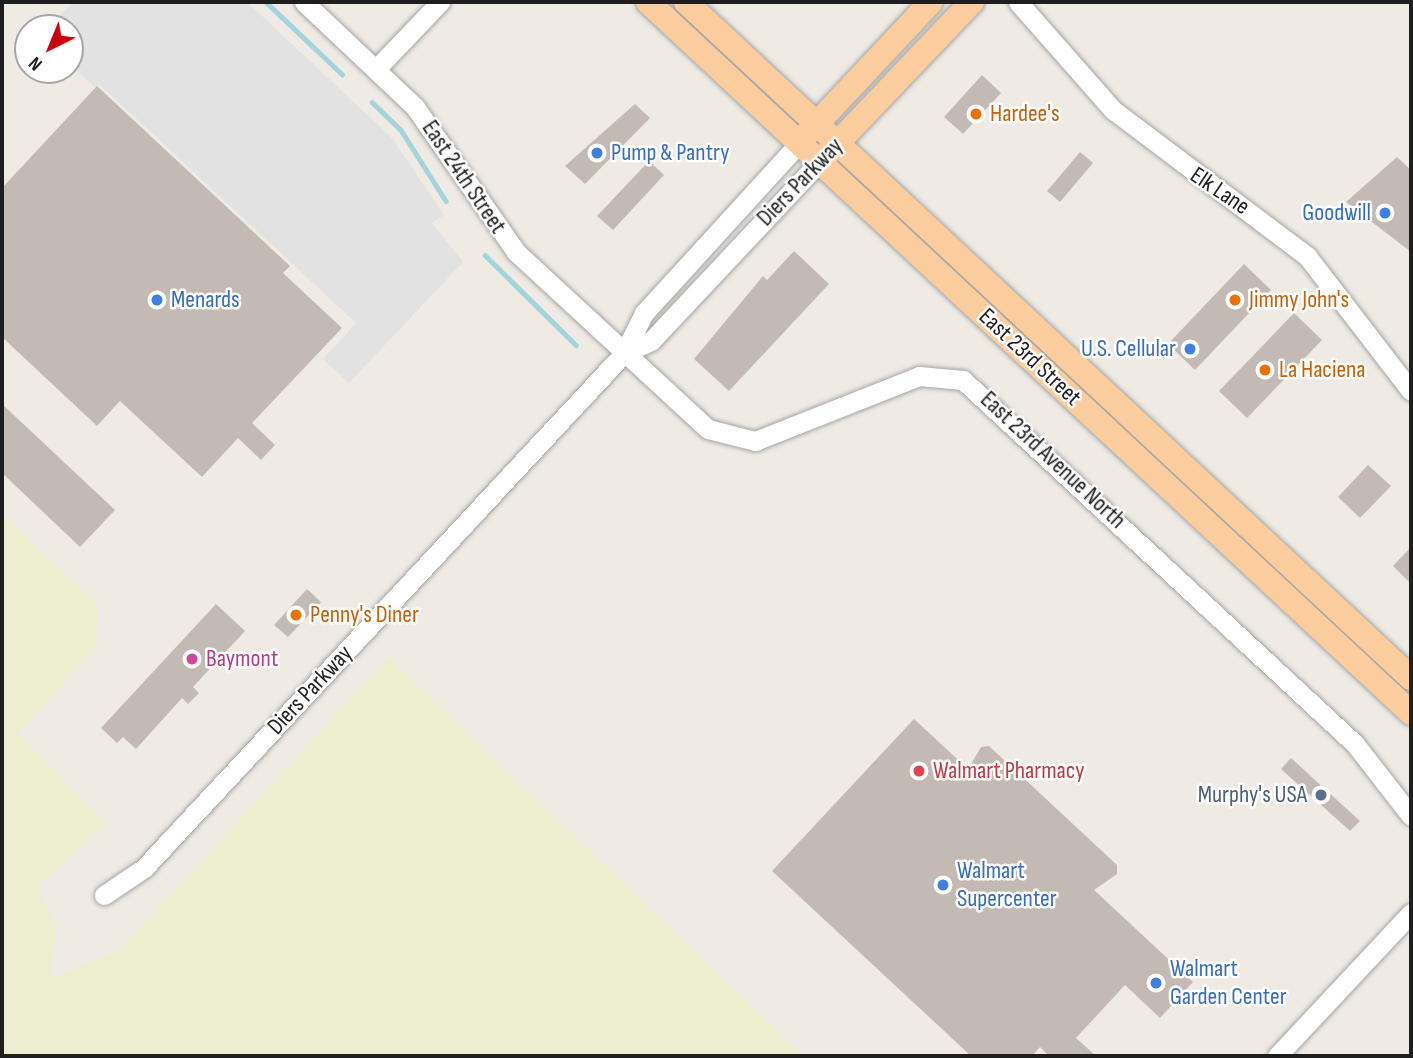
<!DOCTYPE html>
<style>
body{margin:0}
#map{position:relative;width:1413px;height:1058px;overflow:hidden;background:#efebe4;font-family:"Sofia Sans Condensed",sans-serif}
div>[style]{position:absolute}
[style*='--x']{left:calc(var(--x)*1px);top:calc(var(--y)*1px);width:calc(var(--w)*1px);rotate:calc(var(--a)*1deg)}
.farmland>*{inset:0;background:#edeed0}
.parking>*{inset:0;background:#e2e2e2}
.stream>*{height:4.5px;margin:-2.25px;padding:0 2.25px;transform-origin:2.25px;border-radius:2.25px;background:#a5d3dc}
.building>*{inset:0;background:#c4bab4}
.roads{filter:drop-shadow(0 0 2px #a5a5a5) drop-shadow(0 0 2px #a5a5a5)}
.minor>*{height:19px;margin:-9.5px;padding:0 9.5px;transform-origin:9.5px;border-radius:9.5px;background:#fff}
.major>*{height:24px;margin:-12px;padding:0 12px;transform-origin:12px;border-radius:12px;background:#fbcd9e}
.dots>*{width:19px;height:19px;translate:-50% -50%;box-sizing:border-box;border:4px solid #fff;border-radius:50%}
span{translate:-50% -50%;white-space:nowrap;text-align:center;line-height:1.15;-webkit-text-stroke:5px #fff;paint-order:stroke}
.food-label{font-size:24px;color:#c56008}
.left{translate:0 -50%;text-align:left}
.shop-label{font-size:24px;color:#366cbe}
.right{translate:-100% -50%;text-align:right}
.street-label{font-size:24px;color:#1e1e1e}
.hotel-label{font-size:24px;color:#b23c85}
.health-label{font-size:24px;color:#be3a42}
.service-label{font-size:24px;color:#4e5e75}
.frame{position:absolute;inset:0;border:4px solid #1e1e1e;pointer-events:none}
.north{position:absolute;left:14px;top:14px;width:70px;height:70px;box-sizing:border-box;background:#fff;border:2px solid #a5a5a5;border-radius:50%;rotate:223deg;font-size:19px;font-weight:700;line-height:28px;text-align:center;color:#1e1e1e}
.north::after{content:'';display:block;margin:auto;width:24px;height:32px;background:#ca020e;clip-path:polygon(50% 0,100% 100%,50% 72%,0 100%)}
</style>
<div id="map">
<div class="farmland">
<div style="clip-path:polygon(2px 515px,98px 604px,96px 647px,18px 734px,107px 824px,37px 886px,57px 926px,50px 978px,118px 951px,388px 657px,803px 1056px,2px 1056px)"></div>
</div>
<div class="parking">
<div style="clip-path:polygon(73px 2px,247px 2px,392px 138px,444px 215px,432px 223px,463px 262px,349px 383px,323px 359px,356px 323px,99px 84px,95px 87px,70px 65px,70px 28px,50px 26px)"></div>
</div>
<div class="stream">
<div style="--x:266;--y:2;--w:105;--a:43.5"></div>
<div style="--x:372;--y:102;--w:40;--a:44"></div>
<div style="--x:401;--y:130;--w:84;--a:57.6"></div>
<div style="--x:485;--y:255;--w:128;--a:44.7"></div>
</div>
<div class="building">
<div style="clip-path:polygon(982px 75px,1001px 93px,963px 134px,944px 117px)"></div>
<div style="clip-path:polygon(97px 86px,290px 266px,283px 273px,342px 328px,252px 423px,275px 445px,261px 460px,238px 438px,202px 477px,120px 401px,97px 426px,2px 337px,2px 188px)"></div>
<div style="clip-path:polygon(635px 104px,650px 118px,585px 184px,565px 166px)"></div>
<div style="clip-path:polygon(1080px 152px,1093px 163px,1060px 202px,1047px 191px)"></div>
<div style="clip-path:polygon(1397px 157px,1411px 170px,1411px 252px,1346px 202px)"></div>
<div style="clip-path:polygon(649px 161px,664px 175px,613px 230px,597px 216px)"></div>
<div style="clip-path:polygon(794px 251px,829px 284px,729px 391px,694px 359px,763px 276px,767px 280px)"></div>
<div style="clip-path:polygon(1244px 264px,1271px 290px,1195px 370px,1168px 344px)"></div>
<div style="clip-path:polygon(1294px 313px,1322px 340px,1247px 418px,1219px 391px)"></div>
<div style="clip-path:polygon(2px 404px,115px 510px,80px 547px,2px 473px)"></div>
<div style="clip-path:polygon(1368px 465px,1391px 486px,1360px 518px,1338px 497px)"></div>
<div style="clip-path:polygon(1411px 547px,1411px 584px,1393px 566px)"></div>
<div style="clip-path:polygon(307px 589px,321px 602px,288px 637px,274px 625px)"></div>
<div style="clip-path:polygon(216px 604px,245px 631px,193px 687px,199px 693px,188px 704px,182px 698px,136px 749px,123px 737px,117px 743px,101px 728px)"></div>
<div style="clip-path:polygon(914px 719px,968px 769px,981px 747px,989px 746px,1117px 865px,1117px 874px,1094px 890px,1193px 982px,1160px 1018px,1125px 985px,1076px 1038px,1096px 1056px,1049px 1056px,1040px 1047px,1032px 1056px,971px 1056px,772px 871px)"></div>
<div style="clip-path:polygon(1291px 758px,1360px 821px,1350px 831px,1281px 769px)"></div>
</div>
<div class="roads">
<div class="minor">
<div style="--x:304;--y:2;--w:153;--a:43.4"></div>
<div style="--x:415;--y:107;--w:177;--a:55.1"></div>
<div style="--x:516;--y:252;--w:261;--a:42.7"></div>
<div style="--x:708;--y:429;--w:49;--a:14.3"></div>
<div style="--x:755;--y:441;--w:176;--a:-21.6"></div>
<div style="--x:919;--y:376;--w:44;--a:5.2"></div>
<div style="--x:963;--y:380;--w:535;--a:42.88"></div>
<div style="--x:1355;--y:744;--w:91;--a:52.1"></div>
<div style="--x:1018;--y:2;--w:144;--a:48.7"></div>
<div style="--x:1113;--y:110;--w:243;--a:37"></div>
<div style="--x:1307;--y:256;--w:170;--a:52.4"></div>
<div style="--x:376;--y:69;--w:93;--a:-46.3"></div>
<div style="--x:624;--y:353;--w:45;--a:-63.4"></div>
<div style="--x:644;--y:313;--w:231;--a:-47.6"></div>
<div style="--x:104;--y:895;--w:48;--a:-34"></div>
<div style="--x:144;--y:868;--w:704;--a:-47.01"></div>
<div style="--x:624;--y:353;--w:30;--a:-24"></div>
<div style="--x:651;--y:341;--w:247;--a:-46.8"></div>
<div style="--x:1277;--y:1056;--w:196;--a:-46.9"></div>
</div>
<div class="major">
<div style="--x:648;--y:2;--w:1043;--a:42.98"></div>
<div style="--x:686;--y:2;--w:991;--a:43"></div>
<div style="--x:807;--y:134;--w:181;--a:-46.8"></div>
<div style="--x:828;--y:153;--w:209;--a:-46.4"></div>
</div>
</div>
<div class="dots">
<div style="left:976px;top:114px;background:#e8710a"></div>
<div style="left:597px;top:153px;background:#3f7fe0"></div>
<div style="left:1385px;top:213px;background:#3f7fe0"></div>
<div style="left:157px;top:300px;background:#3f7fe0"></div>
<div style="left:1235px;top:300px;background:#e8710a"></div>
<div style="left:1190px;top:349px;background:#3f7fe0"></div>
<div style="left:1265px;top:370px;background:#e8710a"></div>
<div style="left:296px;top:615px;background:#e8710a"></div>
<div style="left:192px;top:659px;background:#d1479c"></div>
<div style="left:919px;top:771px;background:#e0444e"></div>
<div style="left:1321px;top:795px;background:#5c6f8a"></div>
<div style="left:943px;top:885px;background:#3f7fe0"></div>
<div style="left:1156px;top:983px;background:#3f7fe0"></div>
</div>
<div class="food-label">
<span class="left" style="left:990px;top:114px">Hardee's</span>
<span class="left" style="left:1249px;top:300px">Jimmy John's</span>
<span class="left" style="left:1279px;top:370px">La Haciena</span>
<span class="left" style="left:310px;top:615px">Penny's Diner</span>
</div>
<div class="shop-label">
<span class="left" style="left:611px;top:153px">Pump &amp; Pantry</span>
<span class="right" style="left:1371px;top:213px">Goodwill</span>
<span class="left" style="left:171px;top:300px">Menards</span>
<span class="right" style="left:1176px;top:349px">U.S. Cellular</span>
<span class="left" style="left:957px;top:885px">Walmart<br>Supercenter</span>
<span class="left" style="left:1170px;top:983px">Walmart<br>Garden Center</span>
</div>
<div class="street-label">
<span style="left:464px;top:177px;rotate:56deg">East 24th Street</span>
<span style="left:800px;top:182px;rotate:-46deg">Diers Parkway</span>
<span style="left:1220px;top:191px;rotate:34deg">Elk Lane</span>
<span style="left:1030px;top:357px;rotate:43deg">East 23rd Street</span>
<span style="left:1053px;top:460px;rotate:43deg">East 23rd Avenue North</span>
<span style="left:310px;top:690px;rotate:-47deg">Diers Parkway</span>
</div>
<div class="hotel-label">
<span class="left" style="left:206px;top:659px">Baymont</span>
</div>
<div class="health-label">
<span class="left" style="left:933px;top:771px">Walmart Pharmacy</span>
</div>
<div class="service-label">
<span class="right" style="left:1307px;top:795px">Murphy's USA</span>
</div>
<div class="frame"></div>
<div class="north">N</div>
</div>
